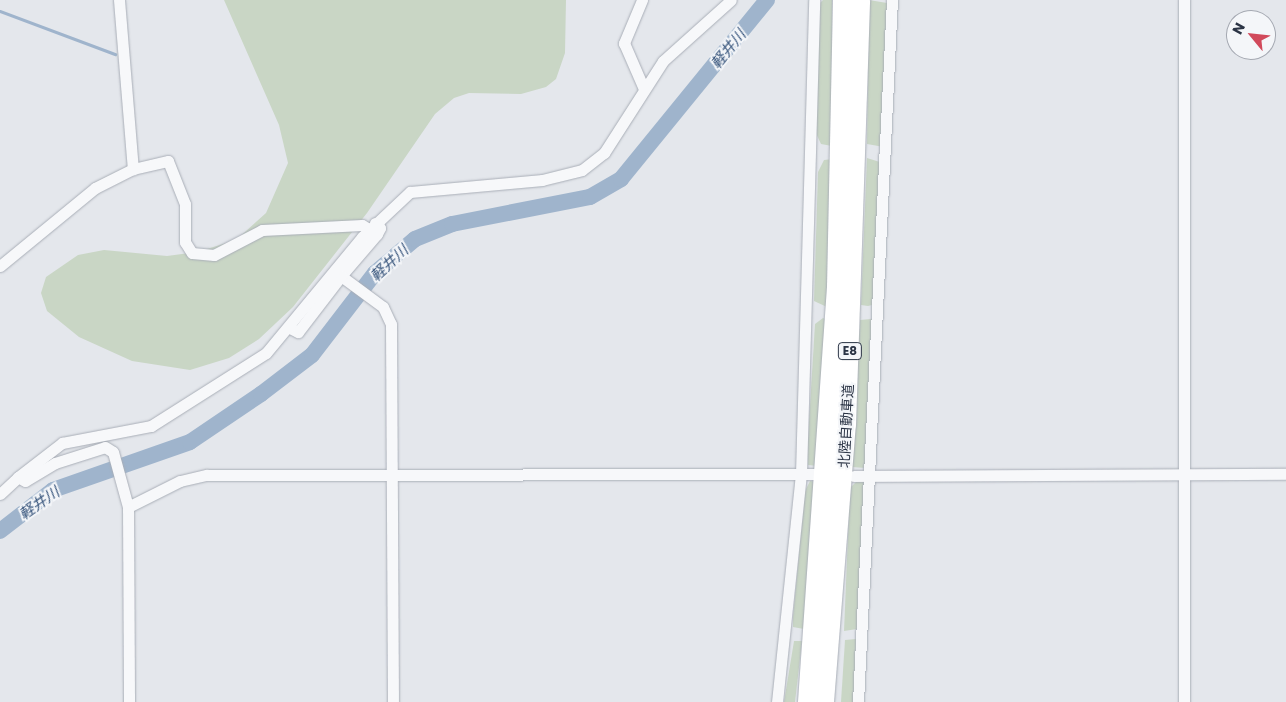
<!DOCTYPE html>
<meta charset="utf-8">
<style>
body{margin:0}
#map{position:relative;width:1286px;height:702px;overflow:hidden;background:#e4e7ec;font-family:Poppins,"Noto Sans JP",sans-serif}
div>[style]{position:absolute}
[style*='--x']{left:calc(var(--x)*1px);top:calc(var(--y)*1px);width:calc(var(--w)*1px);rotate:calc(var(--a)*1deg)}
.green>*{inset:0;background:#c9d6c5}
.stream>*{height:2.5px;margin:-1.25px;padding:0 1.25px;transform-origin:1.25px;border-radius:1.25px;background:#9fb4cc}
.river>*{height:16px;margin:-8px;padding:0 8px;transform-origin:8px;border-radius:8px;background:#9fb4cc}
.roads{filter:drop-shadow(0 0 1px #a9aeb7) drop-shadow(0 0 1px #a9aeb7)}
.minor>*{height:11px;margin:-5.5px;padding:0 5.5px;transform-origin:5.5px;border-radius:5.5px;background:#f7f8fa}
.motorway>*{height:20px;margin:-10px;padding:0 10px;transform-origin:10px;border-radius:10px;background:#fff}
span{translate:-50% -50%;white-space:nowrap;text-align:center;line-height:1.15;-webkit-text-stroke:4px #f4f6f9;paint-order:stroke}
.shield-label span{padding:1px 4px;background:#f4f6f9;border:1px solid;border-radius:4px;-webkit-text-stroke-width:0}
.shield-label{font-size:12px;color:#2b3445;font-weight:700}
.street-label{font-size:14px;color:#2b3445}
.water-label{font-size:15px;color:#34527a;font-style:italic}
.north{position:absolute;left:1226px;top:10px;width:50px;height:50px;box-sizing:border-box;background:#f4f6f9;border:1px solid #a4a8b1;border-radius:50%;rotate:298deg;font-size:14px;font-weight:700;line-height:20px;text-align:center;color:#2b3445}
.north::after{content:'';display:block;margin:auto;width:18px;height:22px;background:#d1495b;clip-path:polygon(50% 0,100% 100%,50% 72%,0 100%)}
</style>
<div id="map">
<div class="green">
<div style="clip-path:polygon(224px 0,566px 0,565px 53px,556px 79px,546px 87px,521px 94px,469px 93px,454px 98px,435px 114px,367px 213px,293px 307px,259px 339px,229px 358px,190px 370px,132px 361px,79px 337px,47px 311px,41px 293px,46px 277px,78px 255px,104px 250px,167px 256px,197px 252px,236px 240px,266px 213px,288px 163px,279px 125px)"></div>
<div style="clip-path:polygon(823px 0,832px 0,832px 146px,821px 144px,815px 131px,819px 4px)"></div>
<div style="clip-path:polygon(869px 0,887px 3px,884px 147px,867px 144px)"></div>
<div style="clip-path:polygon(867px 158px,883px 163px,876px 304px,868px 306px,861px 305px)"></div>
<div style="clip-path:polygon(833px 159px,827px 307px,814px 301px,818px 172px,824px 160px)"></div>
<div style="clip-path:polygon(823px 318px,827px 320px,818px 466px,808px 465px,807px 455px,815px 324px)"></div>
<div style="clip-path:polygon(871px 319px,874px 323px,865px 468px,852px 467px,860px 320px)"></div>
<div style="clip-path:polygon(810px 481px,817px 482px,804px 629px,793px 627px,793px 617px,805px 491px)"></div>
<div style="clip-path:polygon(857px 481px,865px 482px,857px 629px,844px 631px,850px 488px)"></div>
<div style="clip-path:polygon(856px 639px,854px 702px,841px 702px,845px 640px)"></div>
<div style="clip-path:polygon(794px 641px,802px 641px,795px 702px,784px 702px)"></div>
</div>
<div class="stream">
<div style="--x:0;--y:11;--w:123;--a:20.5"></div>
</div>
<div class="river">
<div style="--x:0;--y:531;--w:67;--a:-37.7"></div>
<div style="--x:53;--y:490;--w:145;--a:-19.3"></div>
<div style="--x:190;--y:442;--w:86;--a:-34.1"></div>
<div style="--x:261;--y:394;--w:64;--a:-37.4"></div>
<div style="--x:312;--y:355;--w:103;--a:-52.5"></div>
<div style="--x:375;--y:273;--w:52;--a:-40.4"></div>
<div style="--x:415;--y:239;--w:40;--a:-22"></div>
<div style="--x:452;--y:224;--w:141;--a:-11.1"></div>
<div style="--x:590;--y:197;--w:36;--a:-30"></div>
<div style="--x:621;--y:179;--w:231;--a:-50.8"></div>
</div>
<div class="roads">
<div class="minor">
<div style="--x:119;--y:0;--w:170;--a:85.3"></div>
<div style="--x:642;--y:0;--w:47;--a:112.7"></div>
<div style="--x:624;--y:43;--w:50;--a:66.5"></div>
<div style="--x:375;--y:223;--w:7;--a:45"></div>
<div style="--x:380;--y:228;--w:7;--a:117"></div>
<div style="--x:377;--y:234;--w:55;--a:130.6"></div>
<div style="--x:341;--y:276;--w:52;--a:36.4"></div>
<div style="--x:383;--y:307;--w:19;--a:65"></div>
<div style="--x:391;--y:324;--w:378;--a:89.7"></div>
<div style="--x:0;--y:266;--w:123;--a:-39.4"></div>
<div style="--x:95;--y:188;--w:42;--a:-26.6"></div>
<div style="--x:133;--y:169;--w:36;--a:-13"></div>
<div style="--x:168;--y:161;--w:46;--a:68.4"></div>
<div style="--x:185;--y:204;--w:38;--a:90"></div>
<div style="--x:185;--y:242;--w:13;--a:58"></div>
<div style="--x:192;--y:253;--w:22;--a:5"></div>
<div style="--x:214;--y:255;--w:54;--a:-27.5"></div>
<div style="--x:262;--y:230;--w:100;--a:-2.9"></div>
<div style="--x:362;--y:225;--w:8;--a:30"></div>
<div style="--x:290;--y:328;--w:9;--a:27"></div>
<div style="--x:298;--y:332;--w:71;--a:-52.5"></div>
<div style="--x:854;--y:476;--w:432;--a:-0.3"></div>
<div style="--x:18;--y:477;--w:56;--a:-37.7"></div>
<div style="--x:62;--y:443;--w:91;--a:-10.8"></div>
<div style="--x:151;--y:426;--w:136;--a:-32.4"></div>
<div style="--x:266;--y:353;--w:151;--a:-50.4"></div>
<div style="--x:362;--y:237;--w:66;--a:-43.2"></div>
<div style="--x:410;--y:192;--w:133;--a:-5.2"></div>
<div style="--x:542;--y:180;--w:41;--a:-14"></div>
<div style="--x:582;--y:170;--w:28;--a:-38"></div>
<div style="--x:604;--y:153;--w:109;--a:-57.3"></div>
<div style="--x:663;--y:61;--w:91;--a:-41.9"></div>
<div style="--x:0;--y:494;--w:25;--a:-43"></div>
<div style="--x:18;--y:477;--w:8;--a:30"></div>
<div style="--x:25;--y:481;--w:35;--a:-31"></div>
<div style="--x:55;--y:463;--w:52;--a:-17.7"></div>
<div style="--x:105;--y:447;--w:9;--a:32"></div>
<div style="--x:113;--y:452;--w:57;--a:74.7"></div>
<div style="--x:128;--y:507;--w:195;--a:89.7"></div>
<div style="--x:128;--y:507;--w:58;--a:-26.6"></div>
<div style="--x:180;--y:481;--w:28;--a:-13"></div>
<div style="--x:207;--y:475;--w:608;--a:-0.09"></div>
<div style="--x:777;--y:702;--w:229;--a:-84"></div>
<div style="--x:801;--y:474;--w:474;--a:-88.4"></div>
<div style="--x:858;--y:702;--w:703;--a:-87.23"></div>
<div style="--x:1184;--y:702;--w:702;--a:-90"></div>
</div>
<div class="motorway">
<div style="--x:808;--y:702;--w:416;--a:-86"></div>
<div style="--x:837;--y:287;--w:287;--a:-88.8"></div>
<div style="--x:824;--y:702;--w:278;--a:-85.5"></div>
<div style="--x:846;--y:425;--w:425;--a:-88.1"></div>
</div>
</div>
<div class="shield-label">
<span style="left:850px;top:351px">E8</span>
</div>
<div class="street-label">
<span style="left:846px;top:426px;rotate:-87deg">北陸自動車道</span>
</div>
<div class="water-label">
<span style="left:728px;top:49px;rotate:-51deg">軽井川</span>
<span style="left:389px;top:263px;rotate:-43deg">軽井川</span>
<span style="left:39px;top:503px;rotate:-35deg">軽井川</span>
</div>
<div class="north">N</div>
</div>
